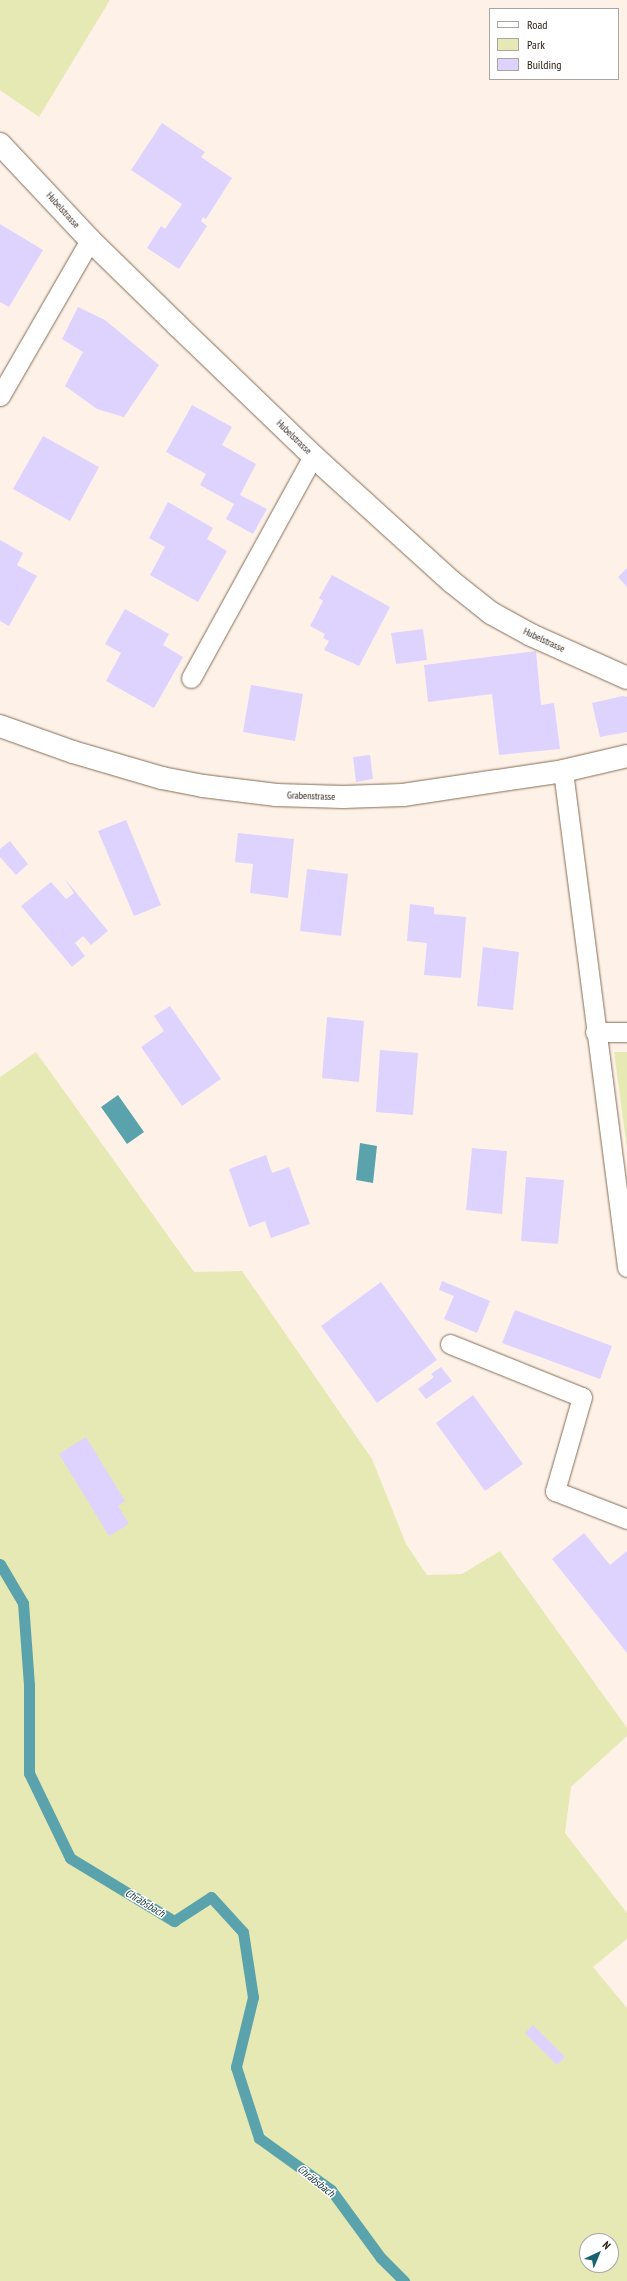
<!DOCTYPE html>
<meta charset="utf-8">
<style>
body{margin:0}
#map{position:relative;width:627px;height:2281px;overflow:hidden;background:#fef2e8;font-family:"PT Sans Narrow",sans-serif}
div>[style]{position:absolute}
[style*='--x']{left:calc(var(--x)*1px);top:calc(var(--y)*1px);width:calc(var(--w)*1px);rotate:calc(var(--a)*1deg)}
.green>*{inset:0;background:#e6e9b4}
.water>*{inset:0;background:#5ba3ac}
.stream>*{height:11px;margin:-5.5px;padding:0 5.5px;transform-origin:5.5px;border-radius:5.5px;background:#5ba3ac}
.building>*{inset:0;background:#ddd3fe}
.roads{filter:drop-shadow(0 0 1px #866d57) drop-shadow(0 0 1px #866d57)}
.lane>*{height:19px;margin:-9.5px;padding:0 9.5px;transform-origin:9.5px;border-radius:9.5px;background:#fff}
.street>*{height:22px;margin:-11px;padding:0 11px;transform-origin:11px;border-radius:11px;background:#fff}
span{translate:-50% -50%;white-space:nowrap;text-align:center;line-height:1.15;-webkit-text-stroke:3px #fff;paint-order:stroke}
.street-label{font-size:10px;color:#2b2017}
.water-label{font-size:11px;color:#0b3034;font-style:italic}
.legend{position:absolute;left:489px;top:8px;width:130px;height:72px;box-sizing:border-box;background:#fff;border:1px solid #aaa6a2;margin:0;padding:5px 7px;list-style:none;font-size:12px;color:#2b2017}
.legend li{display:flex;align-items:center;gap:8px;height:20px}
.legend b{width:20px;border:1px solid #aaa6a2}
.north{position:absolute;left:579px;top:2233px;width:40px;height:40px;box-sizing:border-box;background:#fff;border:1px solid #aaa6a2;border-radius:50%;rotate:44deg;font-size:11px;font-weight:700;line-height:16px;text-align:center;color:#2b2017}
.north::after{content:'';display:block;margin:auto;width:14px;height:18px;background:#17636f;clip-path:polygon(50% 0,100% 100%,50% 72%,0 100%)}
</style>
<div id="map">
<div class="green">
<div style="clip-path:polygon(0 0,110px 0,39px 117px,0 90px)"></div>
<div style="clip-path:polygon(evenodd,36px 1052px,194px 1272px,242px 1271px,372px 1459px,406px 1544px,427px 1575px,462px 1574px,500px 1551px,627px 1728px,627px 1736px,571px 1787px,565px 1833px,627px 1913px,627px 1939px,593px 1967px,627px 2008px,627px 2281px,0 2281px,0 1077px,36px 1052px,587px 2241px,611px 2241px,611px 2265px,587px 2265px,587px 2241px)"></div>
<div style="clip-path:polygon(614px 1052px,627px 1052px,627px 1149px)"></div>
</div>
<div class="water">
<div style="clip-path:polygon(118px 1095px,144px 1132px,127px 1144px,101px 1107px)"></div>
<div style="clip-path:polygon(360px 1143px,377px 1146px,373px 1183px,356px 1180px)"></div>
</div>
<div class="stream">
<div style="--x:0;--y:1564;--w:45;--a:59.5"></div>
<div style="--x:23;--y:1603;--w:82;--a:85.8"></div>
<div style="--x:29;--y:1685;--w:88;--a:90"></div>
<div style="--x:29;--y:1773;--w:94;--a:64.2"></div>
<div style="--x:70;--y:1858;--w:122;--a:31.2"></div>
<div style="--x:174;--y:1921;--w:44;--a:-33"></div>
<div style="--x:211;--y:1897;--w:47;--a:47.6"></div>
<div style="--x:243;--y:1932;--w:66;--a:81.3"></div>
<div style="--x:253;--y:1997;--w:72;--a:103.7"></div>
<div style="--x:236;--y:2067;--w:75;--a:72.1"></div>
<div style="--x:259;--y:2138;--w:89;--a:35.8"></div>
<div style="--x:331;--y:2190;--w:84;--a:53.7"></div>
<div style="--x:381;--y:2258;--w:33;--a:45"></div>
</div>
<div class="building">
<div style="clip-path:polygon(162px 123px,205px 152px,201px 157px,232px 178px,206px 219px,203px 217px,201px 221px,207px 226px,179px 269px,147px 248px,161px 226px,165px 229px,182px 204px,131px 170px)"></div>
<div style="clip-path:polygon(0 224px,43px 250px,9px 307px,0 302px)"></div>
<div style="clip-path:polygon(78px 307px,105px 320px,159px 365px,124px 417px,97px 409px,65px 386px,83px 352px,62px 339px)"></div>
<div style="clip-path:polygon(192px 405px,232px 427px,222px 445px,256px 464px,240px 495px,267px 509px,253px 534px,226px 519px,234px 504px,200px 485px,206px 474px,166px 452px)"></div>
<div style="clip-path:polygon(43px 436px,99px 467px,70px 521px,13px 489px)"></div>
<div style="clip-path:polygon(168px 502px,213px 528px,207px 539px,227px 551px,198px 602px,150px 575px,165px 547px,149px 538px)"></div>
<div style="clip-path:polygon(0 540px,23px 553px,17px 565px,37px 576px,9px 626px,0 621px)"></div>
<div style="clip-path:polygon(627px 568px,627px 587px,618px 577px)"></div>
<div style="clip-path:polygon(332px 575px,390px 607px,359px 666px,324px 650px,329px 641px,323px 638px,325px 634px,310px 626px,323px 601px,319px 598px)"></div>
<div style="clip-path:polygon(125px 609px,169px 634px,163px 645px,183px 657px,154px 708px,106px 681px,121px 653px,105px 644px)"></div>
<div style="clip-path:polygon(423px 629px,427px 660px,396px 664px,391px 633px)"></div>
<div style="clip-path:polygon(536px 651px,541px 705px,554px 703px,560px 749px,499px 755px,492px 694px,428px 702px,424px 665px)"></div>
<div style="clip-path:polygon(251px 685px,303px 694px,295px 741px,243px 732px)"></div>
<div style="clip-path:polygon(623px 696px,627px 697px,627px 732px,600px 737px,592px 703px)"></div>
<div style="clip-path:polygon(370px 755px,373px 779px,356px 782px,353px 757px)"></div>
<div style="clip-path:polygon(126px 820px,161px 905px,134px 916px,98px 831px)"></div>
<div style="clip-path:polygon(238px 833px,294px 839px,288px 898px,250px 893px,253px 864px,235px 862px)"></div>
<div style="clip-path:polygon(10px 841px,28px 864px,16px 875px,0 857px,0 849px)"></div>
<div style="clip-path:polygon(307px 869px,348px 874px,341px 936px,300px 931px)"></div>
<div style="clip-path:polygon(64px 878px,108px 931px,91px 945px,83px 936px,75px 943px,85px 956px,72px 967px,21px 906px,51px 882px,66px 899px,74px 893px)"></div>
<div style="clip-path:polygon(410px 904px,434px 907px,434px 914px,466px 917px,461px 978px,424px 975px,427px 943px,407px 941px)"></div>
<div style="clip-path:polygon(483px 947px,519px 952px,513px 1010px,477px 1006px)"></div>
<div style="clip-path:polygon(170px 1006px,221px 1079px,182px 1106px,141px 1047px,164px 1031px,154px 1016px)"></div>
<div style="clip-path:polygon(327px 1017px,364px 1021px,359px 1082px,322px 1078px)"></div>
<div style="clip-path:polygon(380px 1050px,418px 1053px,413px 1115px,376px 1112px)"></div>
<div style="clip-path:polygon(472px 1148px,507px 1151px,502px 1214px,466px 1210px)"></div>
<div style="clip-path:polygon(266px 1155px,272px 1173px,289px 1167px,310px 1224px,271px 1238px,265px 1221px,249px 1227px,229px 1169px)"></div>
<div style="clip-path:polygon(526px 1177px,564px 1180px,558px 1244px,521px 1241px)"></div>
<div style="clip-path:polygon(442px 1281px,490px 1301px,477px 1333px,444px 1319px,454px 1296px,439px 1290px)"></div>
<div style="clip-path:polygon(381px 1282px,437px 1360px,377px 1403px,321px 1326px)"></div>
<div style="clip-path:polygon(515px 1310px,612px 1346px,600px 1379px,502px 1343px)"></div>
<div style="clip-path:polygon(441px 1367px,452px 1381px,426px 1399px,418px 1389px,434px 1377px,431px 1374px)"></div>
<div style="clip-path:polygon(473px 1395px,523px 1464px,485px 1491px,436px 1423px)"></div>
<div style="clip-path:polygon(86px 1437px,125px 1501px,118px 1506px,129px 1524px,109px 1536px,59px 1454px)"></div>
<div style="clip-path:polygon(584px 1533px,610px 1565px,627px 1551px,627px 1653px,552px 1559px)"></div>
<div style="clip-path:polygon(533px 2025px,565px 2057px,557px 2065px,525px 2033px)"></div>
</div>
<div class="roads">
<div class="lane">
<div style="--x:0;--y:396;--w:180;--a:-60"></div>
<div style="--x:191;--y:678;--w:253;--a:-61.2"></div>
<div style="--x:563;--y:771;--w:500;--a:82.65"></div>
<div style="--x:595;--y:1032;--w:32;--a:0"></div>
<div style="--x:450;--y:1344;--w:142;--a:21.9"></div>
<div style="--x:582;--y:1397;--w:98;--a:106"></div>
<div style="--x:555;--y:1491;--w:77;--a:21.3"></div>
</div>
<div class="street">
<div style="--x:0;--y:144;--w:132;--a:46.8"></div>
<div style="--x:90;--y:240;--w:122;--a:44.3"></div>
<div style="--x:177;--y:325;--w:189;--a:43.9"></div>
<div style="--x:313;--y:456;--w:188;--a:42.2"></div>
<div style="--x:452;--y:582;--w:50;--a:38.5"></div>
<div style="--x:491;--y:613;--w:46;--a:28.8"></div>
<div style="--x:531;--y:635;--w:105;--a:24.1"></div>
<div style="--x:0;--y:726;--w:77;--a:19.6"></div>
<div style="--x:73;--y:752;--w:93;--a:16.3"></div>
<div style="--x:162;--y:778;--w:42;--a:11"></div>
<div style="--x:203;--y:786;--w:74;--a:7"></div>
<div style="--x:276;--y:795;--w:67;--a:1.7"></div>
<div style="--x:343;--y:797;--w:60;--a:-1.9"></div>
<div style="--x:403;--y:795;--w:162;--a:-8.5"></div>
<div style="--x:563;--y:771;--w:66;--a:-13.2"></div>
</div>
</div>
<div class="street-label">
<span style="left:63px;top:210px;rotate:48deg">Hubelstrasse</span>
<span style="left:294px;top:437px;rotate:44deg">Hubelstrasse</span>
<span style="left:544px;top:640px;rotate:25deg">Hubelstrasse</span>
<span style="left:311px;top:796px;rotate:2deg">Grabenstrasse</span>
</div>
<div class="water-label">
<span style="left:145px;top:1903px;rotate:31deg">Chräbsbach</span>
<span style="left:316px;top:2181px;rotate:39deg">Chräbsbach</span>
</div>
<ul class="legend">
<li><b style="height:5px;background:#fff"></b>Road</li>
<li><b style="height:11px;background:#e6e9b4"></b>Park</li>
<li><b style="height:11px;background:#ddd3fe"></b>Building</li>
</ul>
<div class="north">N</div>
</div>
